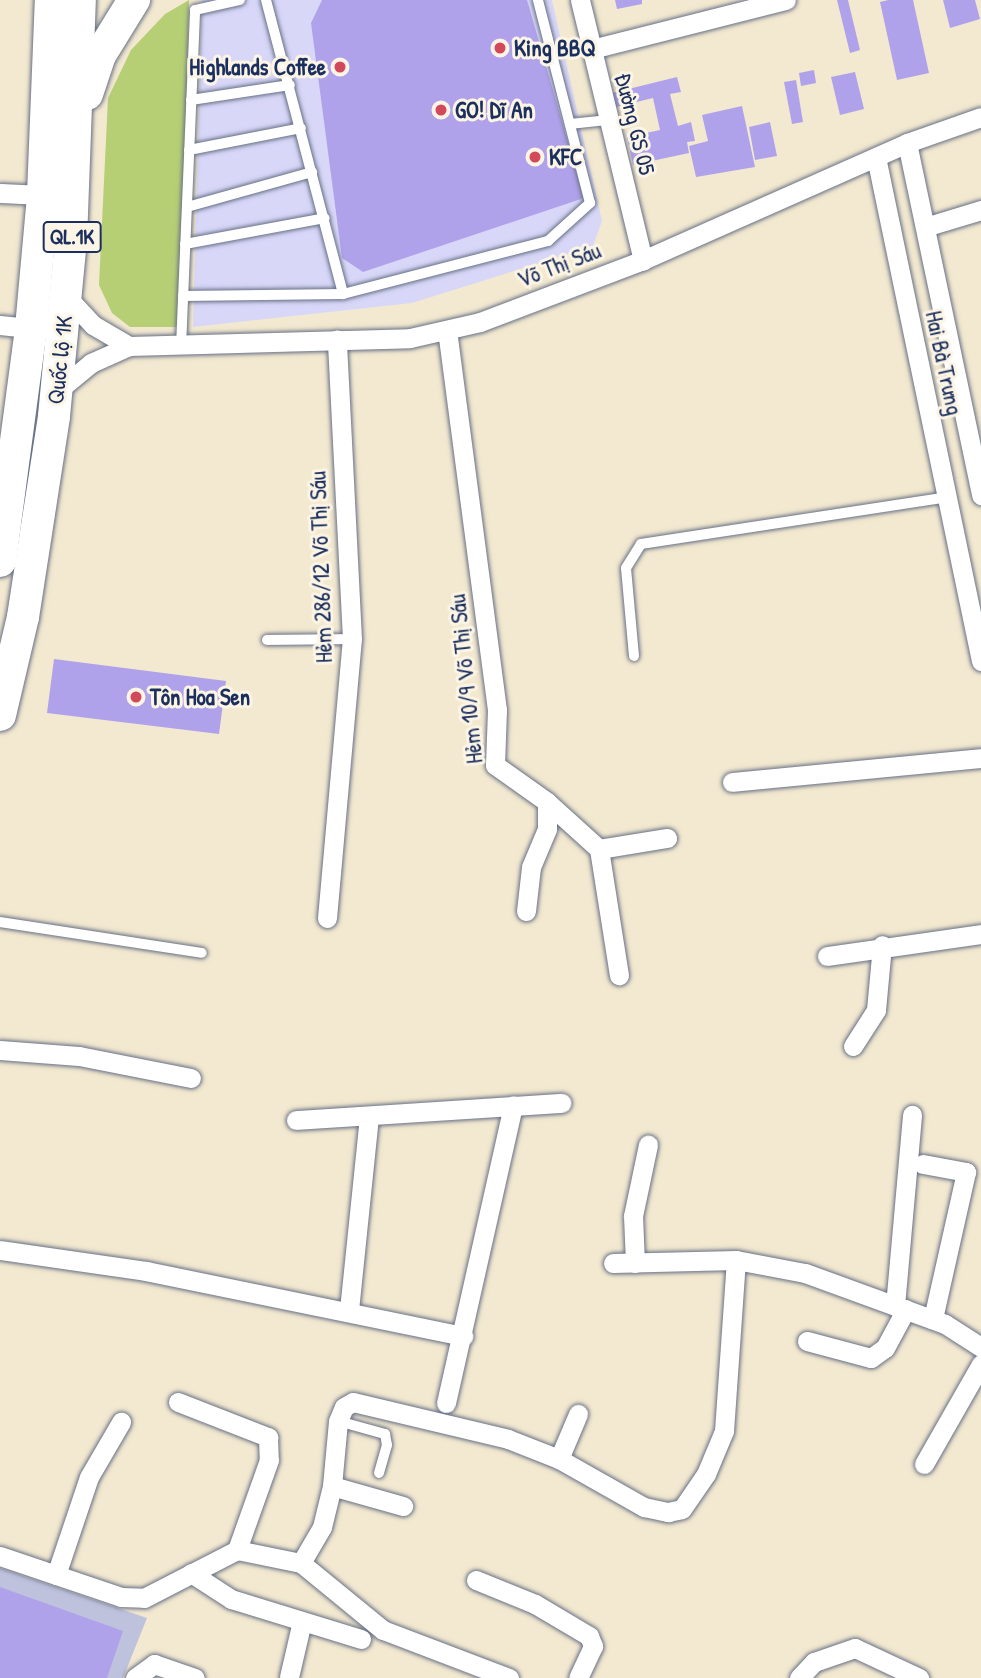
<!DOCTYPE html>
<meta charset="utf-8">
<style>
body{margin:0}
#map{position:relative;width:981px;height:1678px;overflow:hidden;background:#f3e9d0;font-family:"Patrick Hand",sans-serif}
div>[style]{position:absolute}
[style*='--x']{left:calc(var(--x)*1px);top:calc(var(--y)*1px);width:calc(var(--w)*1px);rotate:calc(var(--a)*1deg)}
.built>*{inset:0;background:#d8d7f8}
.industrial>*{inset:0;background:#bfc2dd}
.green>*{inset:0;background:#b6cf75}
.building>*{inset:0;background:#b0a2ea}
.roads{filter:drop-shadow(0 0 2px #677086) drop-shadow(0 0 2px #677086)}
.lane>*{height:10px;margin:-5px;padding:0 5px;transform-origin:5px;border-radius:5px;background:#fff}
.street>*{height:19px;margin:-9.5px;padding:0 9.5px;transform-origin:9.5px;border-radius:9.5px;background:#fff}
.primary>*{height:32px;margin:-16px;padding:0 16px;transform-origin:16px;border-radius:16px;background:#fff}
.dots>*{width:19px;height:19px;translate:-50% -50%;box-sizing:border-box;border:4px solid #fcf5e5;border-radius:50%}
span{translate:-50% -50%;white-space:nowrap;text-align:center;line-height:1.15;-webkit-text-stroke:6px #fcf5e5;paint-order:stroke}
.shield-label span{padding:2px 5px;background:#fcf5e5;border:2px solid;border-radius:5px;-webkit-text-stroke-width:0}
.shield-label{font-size:21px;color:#1b2f5e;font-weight:700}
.poi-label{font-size:23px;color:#1b2f5e;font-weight:700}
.left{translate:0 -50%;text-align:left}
.right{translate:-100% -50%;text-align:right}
.street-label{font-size:23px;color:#1b2f5e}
</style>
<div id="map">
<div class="built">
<div style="clip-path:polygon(202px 0,552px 0,602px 221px,593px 246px,412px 303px,193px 327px)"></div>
</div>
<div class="industrial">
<div style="clip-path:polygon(0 1568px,147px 1618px,123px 1678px,0 1678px)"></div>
</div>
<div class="green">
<div style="clip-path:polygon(189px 0,183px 327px,130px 327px,112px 313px,99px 285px,108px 98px,131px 50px,165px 14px)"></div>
</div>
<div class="building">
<div style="clip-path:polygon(322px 0,527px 0,584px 198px,363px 272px,342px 258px,311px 23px)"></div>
<div style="clip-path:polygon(615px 0,642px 0,642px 4px,617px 9px)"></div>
<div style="clip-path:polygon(837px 0,848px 0,860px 50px,850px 53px)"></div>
<div style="clip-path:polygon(888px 0,913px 0,929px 73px,897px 80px,880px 2px)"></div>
<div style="clip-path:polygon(943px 0,975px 0,980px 19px,950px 28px)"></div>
<div style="clip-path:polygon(814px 70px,816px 83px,801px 86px,799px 73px)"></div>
<div style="clip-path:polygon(855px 72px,864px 109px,840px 115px,831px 77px)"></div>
<div style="clip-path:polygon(677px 77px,681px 92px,670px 94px,678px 126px,691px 122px,695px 141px,687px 142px,689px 153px,633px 165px,627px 137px,660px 130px,653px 98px,616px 107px,612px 93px)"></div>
<div style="clip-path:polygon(796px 80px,803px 122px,792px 124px,784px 82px)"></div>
<div style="clip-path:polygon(742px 106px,755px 167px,696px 177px,689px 146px,708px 141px,702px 115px)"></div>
<div style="clip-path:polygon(770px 122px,777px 156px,755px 160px,749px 127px)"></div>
<div style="clip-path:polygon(54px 659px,226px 681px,219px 734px,47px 713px)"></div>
<div style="clip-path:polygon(0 1587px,123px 1631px,107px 1678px,0 1678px)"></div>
</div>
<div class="roads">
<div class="lane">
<div style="--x:266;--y:0;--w:304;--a:75.3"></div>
<div style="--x:191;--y:100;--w:100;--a:-8.6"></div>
<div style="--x:570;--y:124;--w:39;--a:-6"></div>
<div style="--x:189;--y:150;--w:114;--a:-11.1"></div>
<div style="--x:187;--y:207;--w:130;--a:-15.6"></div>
<div style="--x:185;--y:244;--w:142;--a:-10.5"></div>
<div style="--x:183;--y:296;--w:160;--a:-0.7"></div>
<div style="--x:343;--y:294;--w:212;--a:-14.5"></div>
<div style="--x:548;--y:241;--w:57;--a:-42.1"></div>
<div style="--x:590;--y:203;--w:210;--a:-104.4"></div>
<div style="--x:181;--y:347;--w:337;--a:-87.6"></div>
<div style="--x:195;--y:10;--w:46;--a:-12.5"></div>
<div style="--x:267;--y:640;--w:85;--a:-0.7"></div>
<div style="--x:634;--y:656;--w:88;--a:-95.2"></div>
<div style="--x:626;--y:568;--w:28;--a:-58"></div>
<div style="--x:641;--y:544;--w:311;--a:-8.7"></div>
<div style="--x:0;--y:922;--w:204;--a:8.7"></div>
<div style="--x:338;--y:1421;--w:49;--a:15.5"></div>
<div style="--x:385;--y:1434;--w:11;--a:80"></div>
<div style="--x:387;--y:1445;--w:29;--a:106"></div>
</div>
<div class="street">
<div style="--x:580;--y:0;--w:268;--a:76.4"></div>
<div style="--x:592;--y:49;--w:200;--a:-14.2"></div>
<div style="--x:907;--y:143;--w:360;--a:78.1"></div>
<div style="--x:876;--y:157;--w:515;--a:78.23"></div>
<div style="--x:0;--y:193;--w:43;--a:2.7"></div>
<div style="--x:925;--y:227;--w:59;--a:-16.9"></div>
<div style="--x:66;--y:296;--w:40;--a:47"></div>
<div style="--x:93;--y:325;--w:42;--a:30.3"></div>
<div style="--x:0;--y:325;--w:31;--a:6"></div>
<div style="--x:447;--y:330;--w:383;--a:82.5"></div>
<div style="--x:497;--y:710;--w:55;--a:92.1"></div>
<div style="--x:495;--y:765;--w:64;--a:35.4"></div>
<div style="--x:547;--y:802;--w:70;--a:42.1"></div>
<div style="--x:599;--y:849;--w:128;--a:81"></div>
<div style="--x:56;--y:392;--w:45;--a:-39.6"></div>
<div style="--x:91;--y:363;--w:42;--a:-24.1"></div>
<div style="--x:129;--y:346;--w:281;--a:-1.6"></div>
<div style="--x:410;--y:338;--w:72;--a:-12.9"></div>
<div style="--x:480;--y:322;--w:174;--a:-20.8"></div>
<div style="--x:643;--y:260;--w:289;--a:-23.9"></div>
<div style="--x:907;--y:143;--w:78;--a:-19.4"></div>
<div style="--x:732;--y:782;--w:250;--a:-5.5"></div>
<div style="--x:599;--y:849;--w:69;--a:-9.2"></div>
<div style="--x:526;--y:911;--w:44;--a:-83.5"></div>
<div style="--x:531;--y:867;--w:41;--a:-67.2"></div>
<div style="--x:547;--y:829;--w:27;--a:-90"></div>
<div style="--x:327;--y:918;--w:280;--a:-84.9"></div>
<div style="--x:352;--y:639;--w:300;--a:-92.9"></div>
<div style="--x:827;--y:956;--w:156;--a:-8.1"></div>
<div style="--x:853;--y:1046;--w:43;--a:-57.4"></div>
<div style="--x:876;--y:1010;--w:65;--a:-84.7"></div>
<div style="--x:0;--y:1050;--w:79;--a:4.3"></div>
<div style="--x:79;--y:1056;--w:114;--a:11.1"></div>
<div style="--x:296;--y:1120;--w:266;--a:-3.7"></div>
<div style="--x:923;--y:1164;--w:44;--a:10.5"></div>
<div style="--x:966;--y:1172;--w:151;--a:102.7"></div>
<div style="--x:0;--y:1250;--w:148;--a:8.2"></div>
<div style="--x:146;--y:1271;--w:324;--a:11.6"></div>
<div style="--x:613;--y:1263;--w:123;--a:-1.4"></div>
<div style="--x:736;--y:1260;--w:70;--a:10.7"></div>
<div style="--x:805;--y:1273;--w:149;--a:20"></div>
<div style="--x:945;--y:1324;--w:43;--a:32.6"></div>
<div style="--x:635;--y:1263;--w:47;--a:-92.4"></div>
<div style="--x:633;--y:1216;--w:73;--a:-78.1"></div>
<div style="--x:895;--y:1306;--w:192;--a:-84.9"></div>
<div style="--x:349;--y:1310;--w:194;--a:-84.1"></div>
<div style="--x:807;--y:1341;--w:66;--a:14.9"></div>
<div style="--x:871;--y:1358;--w:17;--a:-36"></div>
<div style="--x:885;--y:1348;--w:44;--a:-61.7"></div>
<div style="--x:178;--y:1402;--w:97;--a:21.3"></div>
<div style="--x:268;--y:1437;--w:23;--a:88"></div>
<div style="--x:269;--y:1460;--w:96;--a:109.6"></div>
<div style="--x:446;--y:1403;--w:305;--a:-77.3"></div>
<div style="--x:559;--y:1459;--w:49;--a:-67.1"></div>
<div style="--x:924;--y:1464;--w:115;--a:-60.3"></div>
<div style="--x:332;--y:1486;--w:74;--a:15.7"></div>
<div style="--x:0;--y:1556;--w:128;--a:18.7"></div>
<div style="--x:121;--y:1597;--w:23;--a:2"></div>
<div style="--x:144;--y:1598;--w:105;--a:-27.3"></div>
<div style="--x:237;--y:1550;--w:65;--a:11.5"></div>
<div style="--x:301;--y:1563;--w:106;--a:39.3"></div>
<div style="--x:383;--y:1630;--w:135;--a:20.9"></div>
<div style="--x:301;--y:1563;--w:42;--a:-59.7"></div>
<div style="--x:322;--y:1527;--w:42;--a:-76.3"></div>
<div style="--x:332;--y:1486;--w:65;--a:-84.7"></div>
<div style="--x:338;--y:1421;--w:15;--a:-67"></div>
<div style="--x:344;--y:1407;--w:10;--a:-29"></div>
<div style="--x:353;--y:1402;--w:159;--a:13.4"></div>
<div style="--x:508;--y:1439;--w:55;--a:21.4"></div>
<div style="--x:559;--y:1459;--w:98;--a:29.5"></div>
<div style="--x:644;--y:1507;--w:25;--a:12"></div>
<div style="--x:668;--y:1512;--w:14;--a:-12"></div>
<div style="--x:682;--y:1509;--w:42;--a:-55.6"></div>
<div style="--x:706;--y:1474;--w:47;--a:-67.3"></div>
<div style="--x:724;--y:1431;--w:171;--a:-86"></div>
<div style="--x:191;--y:1573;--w:48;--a:33"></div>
<div style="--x:231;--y:1599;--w:136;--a:17.1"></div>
<div style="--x:56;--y:1575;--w:103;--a:-71.4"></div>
<div style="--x:89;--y:1477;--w:64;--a:-59.8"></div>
<div style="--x:476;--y:1580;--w:64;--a:22.1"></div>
<div style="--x:535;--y:1604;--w:63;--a:30.7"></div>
<div style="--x:589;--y:1636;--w:11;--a:68"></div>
<div style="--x:593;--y:1646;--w:35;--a:115"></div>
<div style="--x:289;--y:1677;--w:57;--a:-76.9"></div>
<div style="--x:135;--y:1678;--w:24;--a:-36"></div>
<div style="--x:154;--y:1664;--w:43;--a:18.9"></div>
<div style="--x:799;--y:1678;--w:22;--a:-47"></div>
<div style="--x:814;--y:1662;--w:43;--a:-18.9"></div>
<div style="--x:855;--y:1648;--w:71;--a:25.1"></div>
</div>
<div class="primary">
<div style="--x:87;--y:94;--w:41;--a:-71.6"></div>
<div style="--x:100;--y:55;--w:65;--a:-58.3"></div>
<div style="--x:0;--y:561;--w:235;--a:-82.4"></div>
<div style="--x:31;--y:328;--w:134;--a:-84.8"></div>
<div style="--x:43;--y:195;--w:195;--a:-87.7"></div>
<div style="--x:0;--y:715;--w:101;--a:-76.8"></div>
<div style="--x:23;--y:617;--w:203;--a:-81.2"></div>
<div style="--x:54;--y:416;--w:176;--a:-84.5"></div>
<div style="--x:71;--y:241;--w:241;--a:-87.9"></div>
</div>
</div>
<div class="dots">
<div style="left:500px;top:48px;background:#d1495b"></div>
<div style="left:340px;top:67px;background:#d1495b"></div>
<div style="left:441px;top:110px;background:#d1495b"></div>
<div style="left:535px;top:157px;background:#d1495b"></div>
<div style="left:136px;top:697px;background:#d1495b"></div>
</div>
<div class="shield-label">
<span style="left:72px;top:237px">QL.1K</span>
</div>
<div class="poi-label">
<span class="left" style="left:514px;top:48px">King BBQ</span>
<span class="right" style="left:326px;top:67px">Highlands Coffee</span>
<span class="left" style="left:455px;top:110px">GO! Dĩ An</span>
<span class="left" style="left:549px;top:157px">KFC</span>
<span class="left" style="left:150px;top:697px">Tôn Hoa Sen</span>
</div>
<div class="street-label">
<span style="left:635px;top:124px;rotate:76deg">Đường GS 05</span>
<span style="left:559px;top:265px;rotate:-21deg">Võ Thị Sáu</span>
<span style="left:60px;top:360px;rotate:-84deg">Quốc lộ 1K</span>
<span style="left:944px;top:363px;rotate:78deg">Hai Bà Trưng</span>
<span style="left:321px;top:567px;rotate:-92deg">Hẻm 286/12 Võ Thị Sáu</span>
<span style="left:466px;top:679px;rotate:-96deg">Hẻm 10/9 Võ Thị Sáu</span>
</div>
</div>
